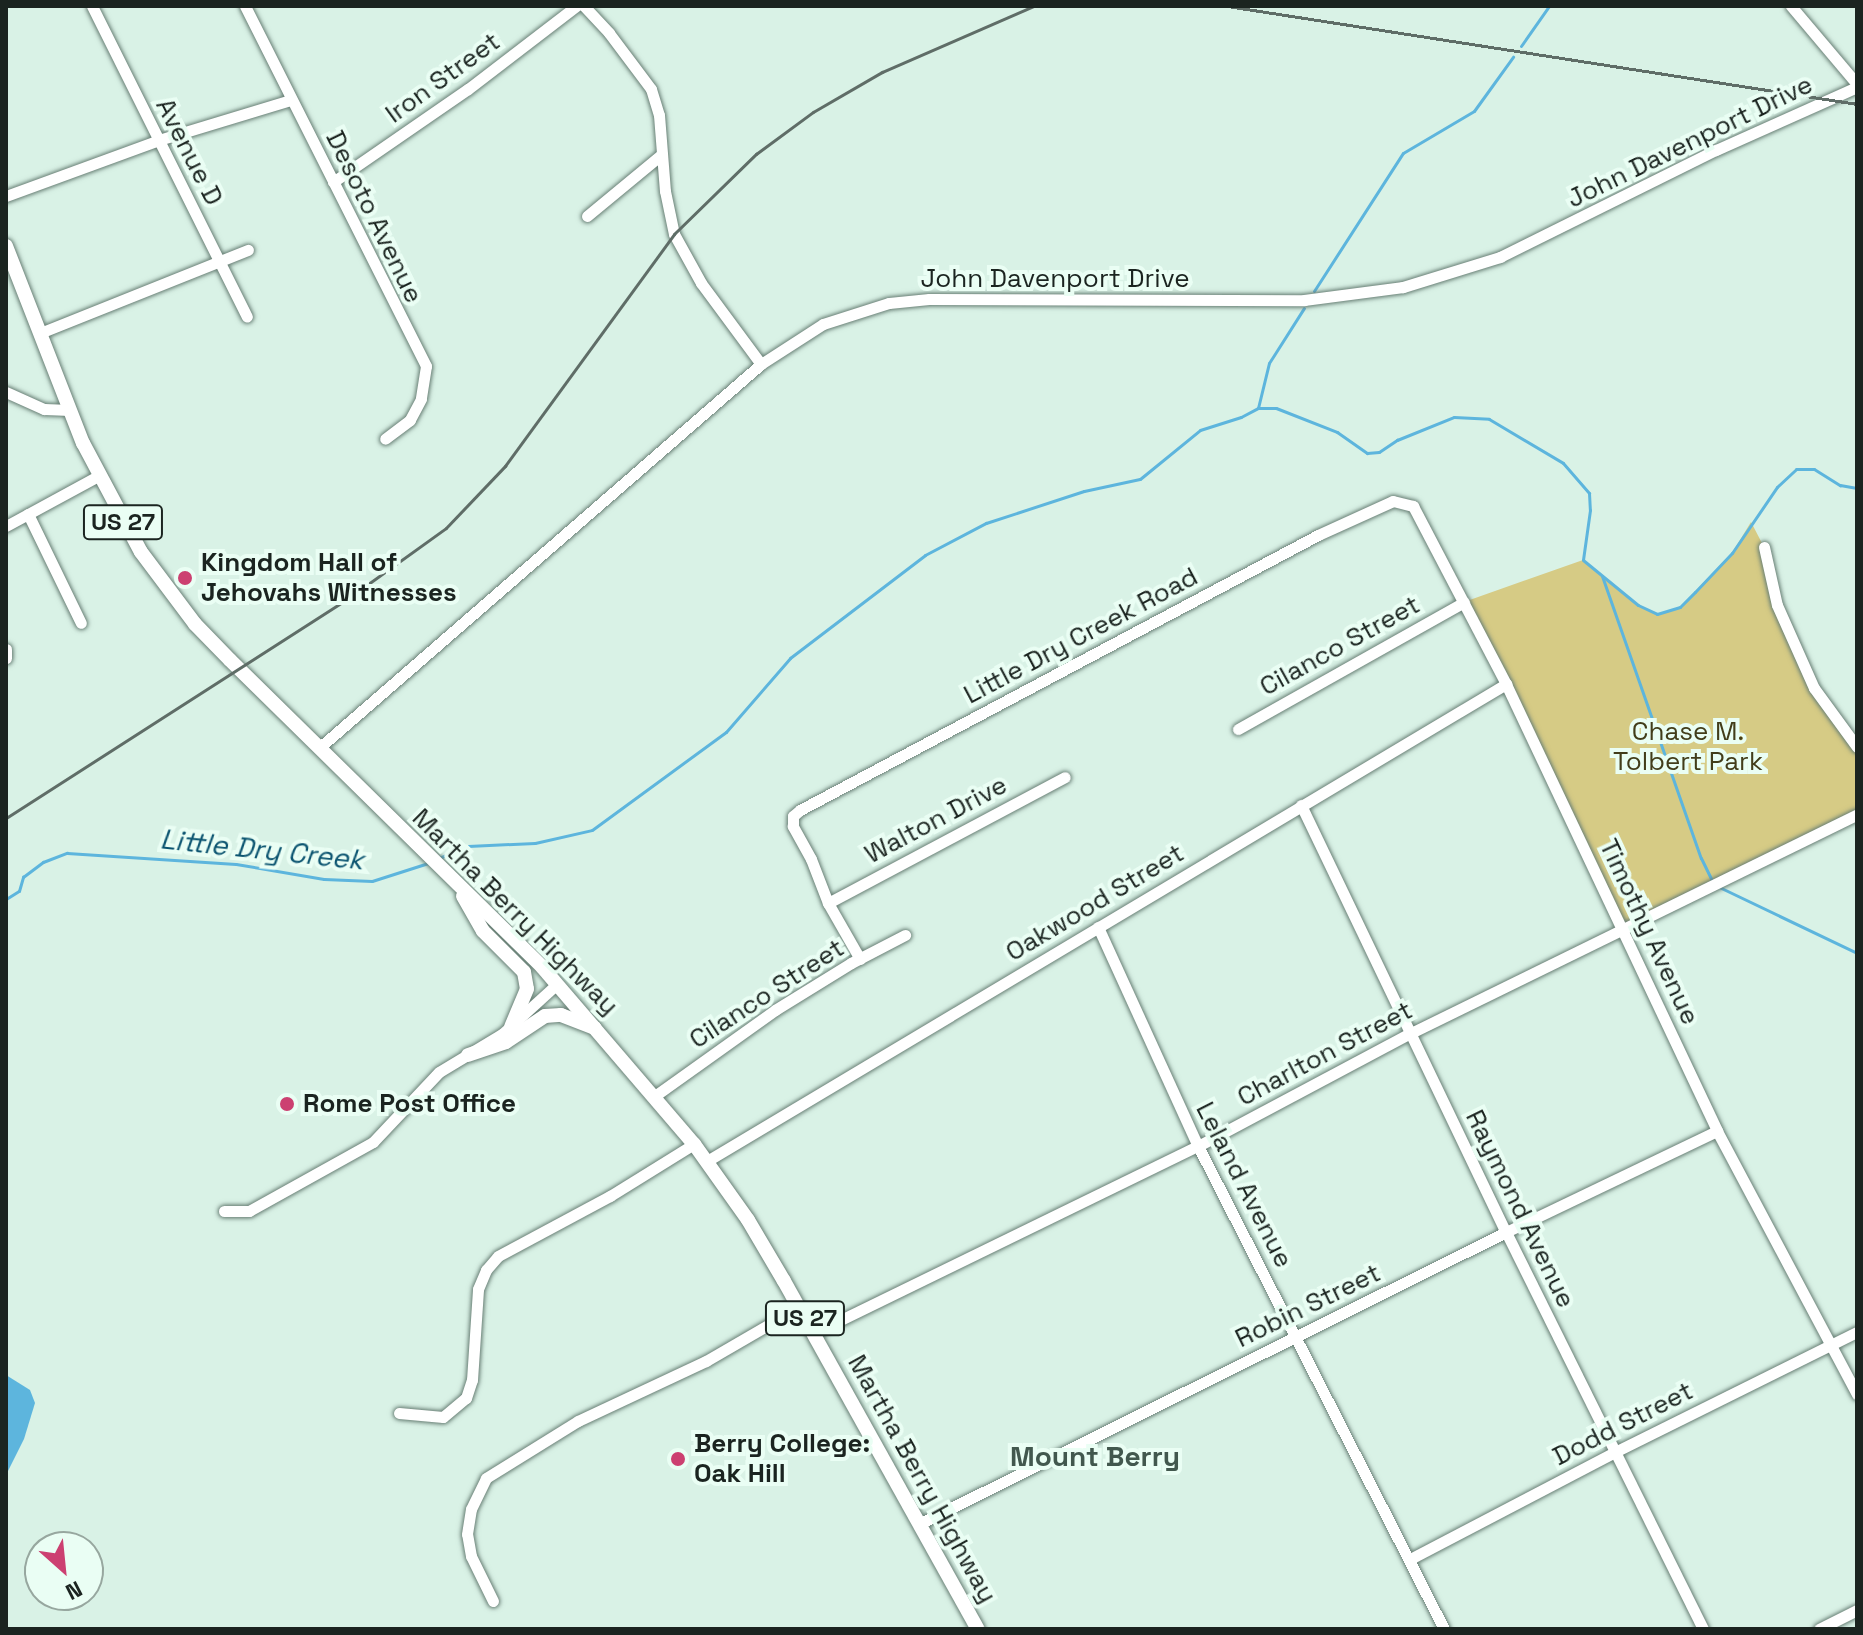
<!DOCTYPE html>
<style>
body{margin:0}
#map{position:relative;width:1863px;height:1635px;overflow:hidden;background:#d9f2e6;font-family:"Space Grotesk",sans-serif}
div>[style]{position:absolute}
[style*='--x']{left:calc(var(--x)*1px);top:calc(var(--y)*1px);width:calc(var(--w)*1px);rotate:calc(var(--a)*1deg)}
.green>*{inset:0;background:#d6cb85}
.water>*{inset:0;background:#5db5dd}
.stream>*{height:3px;margin:-1.5px;padding:0 1.5px;transform-origin:1.5px;border-radius:1.5px;background:#5db5dd}
.roads{filter:drop-shadow(0 0 2px #687f75) drop-shadow(0 0 2px #687f75)}
.minor>*{height:11px;margin:-5.5px;padding:0 5.5px;transform-origin:5.5px;border-radius:5.5px;background:#fff}
.major>*{height:14px;margin:-7px;padding:0 7px;transform-origin:7px;border-radius:7px;background:#fff}
.rail>*{height:3px;margin:-1.5px;padding:0 1.5px;transform-origin:1.5px;border-radius:1.5px;background:#5f6d67}
.dots>*{width:22px;height:22px;translate:-50% -50%;box-sizing:border-box;border:4px solid #eafef4;border-radius:50%}
span{translate:-50% -50%;white-space:nowrap;text-align:center;line-height:1.15;-webkit-text-stroke:8px #eafef4;paint-order:stroke}
.shield-label span{padding:2px 6px;background:#eafef4;border:2px solid;border-radius:6px;-webkit-text-stroke-width:0}
.shield-label{font-size:24px;color:#1b2420;font-weight:700}
.street-label{font-size:26px;color:#1b2420}
.poi-label{font-size:26px;color:#1b2420;font-weight:700}
.left{translate:0 -50%;text-align:left}
.park-label{font-size:26px;color:#423d1a}
.water-label{font-size:28px;color:#0b5470;font-style:italic}
.neighbourhood-label{font-size:28px;color:#42584e;font-weight:700}
.frame{position:absolute;inset:0;border:8px solid #1b2420;pointer-events:none}
.north{position:absolute;left:24px;top:1531px;width:80px;height:80px;box-sizing:border-box;background:#eafef4;border:2px solid #97a79f;border-radius:50%;rotate:153deg;font-size:22px;font-weight:700;line-height:32px;text-align:center;color:#1b2420}
.north::after{content:'';display:block;margin:auto;width:28px;height:36px;background:#cc4071;clip-path:polygon(50% 0,100% 100%,50% 72%,0 100%)}
</style>
<div id="map">
<div class="green">
<div style="clip-path:polygon(1751px 522px,1764px 547px,1769px 581px,1814px 688px,1857px 747px,1857px 815px,1625px 929px,1464px 602px,1583px 560px,1638px 605px,1657px 614px,1680px 607px,1732px 553px)"></div>
</div>
<div class="water">
<div style="clip-path:polygon(6px 1375px,30px 1390px,35px 1403px,24px 1439px,6px 1475px)"></div>
</div>
<div class="stream">
<div style="--x:1521;--y:46;--w:49;--a:-55"></div>
<div style="--x:1314;--y:291;--w:164;--a:-57.2"></div>
<div style="--x:1403;--y:153;--w:82;--a:-30.6"></div>
<div style="--x:1474;--y:111;--w:67;--a:-54.2"></div>
<div style="--x:1258;--y:408;--w:46;--a:-76.3"></div>
<div style="--x:1269;--y:363;--w:65;--a:-57.5"></div>
<div style="--x:1602;--y:576;--w:299;--a:70.7"></div>
<div style="--x:1701;--y:858;--w:25;--a:64"></div>
<div style="--x:439;--y:858;--w:31;--a:-22"></div>
<div style="--x:468;--y:846;--w:67;--a:-2.6"></div>
<div style="--x:535;--y:843;--w:58;--a:-12.8"></div>
<div style="--x:592;--y:830;--w:166;--a:-36.2"></div>
<div style="--x:726;--y:732;--w:98;--a:-49.1"></div>
<div style="--x:790;--y:658;--w:170;--a:-37.3"></div>
<div style="--x:925;--y:555;--w:69;--a:-27.7"></div>
<div style="--x:986;--y:523;--w:103;--a:-18.1"></div>
<div style="--x:1084;--y:491;--w:57;--a:-12.1"></div>
<div style="--x:1140;--y:479;--w:77;--a:-39.2"></div>
<div style="--x:1200;--y:430;--w:43;--a:-17.6"></div>
<div style="--x:1241;--y:417;--w:19;--a:-28"></div>
<div style="--x:1258;--y:408;--w:18;--a:0"></div>
<div style="--x:1276;--y:408;--w:66;--a:21.5"></div>
<div style="--x:1337;--y:432;--w:37;--a:35"></div>
<div style="--x:1367;--y:453;--w:12;--a:-5"></div>
<div style="--x:1379;--y:452;--w:22;--a:-34"></div>
<div style="--x:1397;--y:440;--w:61;--a:-22"></div>
<div style="--x:1454;--y:417;--w:35;--a:3"></div>
<div style="--x:1489;--y:419;--w:86;--a:30.7"></div>
<div style="--x:1563;--y:463;--w:40;--a:49"></div>
<div style="--x:1589;--y:493;--w:17;--a:87"></div>
<div style="--x:1590;--y:510;--w:50;--a:98"></div>
<div style="--x:1583;--y:560;--w:71;--a:39.3"></div>
<div style="--x:1638;--y:605;--w:21;--a:25"></div>
<div style="--x:1657;--y:614;--w:24;--a:-17"></div>
<div style="--x:1680;--y:607;--w:21;--a:-45"></div>
<div style="--x:1695;--y:592;--w:54;--a:-46.5"></div>
<div style="--x:1732;--y:553;--w:80;--a:-55.7"></div>
<div style="--x:1777;--y:487;--w:26;--a:-43"></div>
<div style="--x:1796;--y:469;--w:18;--a:0"></div>
<div style="--x:1814;--y:469;--w:31;--a:32"></div>
<div style="--x:1840;--y:485;--w:17;--a:10"></div>
<div style="--x:1717;--y:886;--w:155;--a:25.6"></div>
<div style="--x:6;--y:899;--w:15;--a:-32"></div>
<div style="--x:19;--y:891;--w:15;--a:-74"></div>
<div style="--x:23;--y:877;--w:25;--a:-37"></div>
<div style="--x:43;--y:862;--w:26;--a:-21"></div>
<div style="--x:67;--y:853;--w:169;--a:3.7"></div>
<div style="--x:236;--y:864;--w:89;--a:9.7"></div>
<div style="--x:324;--y:879;--w:48;--a:2.4"></div>
<div style="--x:372;--y:881;--w:59;--a:-17.8"></div>
</div>
<div class="roads">
<div class="minor">
<div style="--x:92;--y:6;--w:347;--a:63.5"></div>
<div style="--x:245;--y:6;--w:403;--a:63.3"></div>
<div style="--x:426;--y:366;--w:33;--a:99"></div>
<div style="--x:421;--y:399;--w:24;--a:118"></div>
<div style="--x:410;--y:420;--w:31;--a:143"></div>
<div style="--x:584;--y:6;--w:37;--a:47"></div>
<div style="--x:609;--y:33;--w:70;--a:53.1"></div>
<div style="--x:651;--y:89;--w:27;--a:73"></div>
<div style="--x:659;--y:115;--w:76;--a:85.5"></div>
<div style="--x:665;--y:191;--w:44;--a:78.2"></div>
<div style="--x:674;--y:234;--w:56;--a:61.1"></div>
<div style="--x:701;--y:283;--w:101;--a:53.5"></div>
<div style="--x:1791;--y:6;--w:102;--a:49.8"></div>
<div style="--x:333;--y:182;--w:164;--a:-34.6"></div>
<div style="--x:468;--y:89;--w:136;--a:-37.5"></div>
<div style="--x:6;--y:196;--w:163;--a:-20.1"></div>
<div style="--x:159;--y:140;--w:138;--a:-16.9"></div>
<div style="--x:587;--y:216;--w:97;--a:-39.6"></div>
<div style="--x:40;--y:333;--w:224;--a:-21.8"></div>
<div style="--x:6;--y:392;--w:42;--a:24.1"></div>
<div style="--x:44;--y:409;--w:26;--a:2"></div>
<div style="--x:28;--y:514;--w:121;--a:64.1"></div>
<div style="--x:6;--y:526;--w:105;--a:-28.5"></div>
<div style="--x:1764;--y:547;--w:59;--a:77.4"></div>
<div style="--x:1777;--y:605;--w:91;--a:66"></div>
<div style="--x:1814;--y:688;--w:73;--a:53.9"></div>
<div style="--x:6;--y:649;--w:9;--a:90"></div>
<div style="--x:1238;--y:729;--w:259;--a:-29.3"></div>
<div style="--x:319;--y:748;--w:586;--a:-40.98"></div>
<div style="--x:761;--y:364;--w:74;--a:-32.8"></div>
<div style="--x:823;--y:324;--w:69;--a:-17.7"></div>
<div style="--x:889;--y:303;--w:40;--a:-5.7"></div>
<div style="--x:929;--y:299;--w:375;--a:0.2"></div>
<div style="--x:1304;--y:300;--w:100;--a:-7.5"></div>
<div style="--x:1403;--y:287;--w:102;--a:-17.2"></div>
<div style="--x:1500;--y:257;--w:241;--a:-26.4"></div>
<div style="--x:1716;--y:150;--w:154;--a:-24.1"></div>
<div style="--x:1301;--y:805;--w:474;--a:64.4"></div>
<div style="--x:1506;--y:1232;--w:443;--a:63.6"></div>
<div style="--x:828;--y:903;--w:268;--a:-28"></div>
<div style="--x:1098;--y:927;--w:241;--a:65.5"></div>
<div style="--x:1198;--y:1146;--w:542;--a:63.01"></div>
<div style="--x:860;--y:959;--w:64;--a:-119.7"></div>
<div style="--x:828;--y:903;--w:47;--a:-111.1"></div>
<div style="--x:811;--y:859;--w:38;--a:-119"></div>
<div style="--x:793;--y:826;--w:10;--a:-90"></div>
<div style="--x:793;--y:816;--w:9;--a:-41"></div>
<div style="--x:800;--y:810;--w:586;--a:-27.96"></div>
<div style="--x:1318;--y:535;--w:82;--a:-24.4"></div>
<div style="--x:1393;--y:501;--w:21;--a:14"></div>
<div style="--x:1413;--y:506;--w:201;--a:62.4"></div>
<div style="--x:1506;--y:684;--w:494;--a:64.7"></div>
<div style="--x:1717;--y:1131;--w:298;--a:62"></div>
<div style="--x:656;--y:1095;--w:146;--a:-35.5"></div>
<div style="--x:775;--y:1010;--w:89;--a:-31.7"></div>
<div style="--x:851;--y:963;--w:61;--a:-27.4"></div>
<div style="--x:707;--y:1161;--w:931;--a:-30.84"></div>
<div style="--x:224;--y:1211;--w:25;--a:0"></div>
<div style="--x:249;--y:1211;--w:142;--a:-29.1"></div>
<div style="--x:373;--y:1142;--w:96;--a:-46.7"></div>
<div style="--x:439;--y:1072;--w:74;--a:-31.1"></div>
<div style="--x:502;--y:1034;--w:74;--a:-42.3"></div>
<div style="--x:814;--y:1333;--w:427;--a:-26"></div>
<div style="--x:1198;--y:1146;--w:239;--a:-28"></div>
<div style="--x:1409;--y:1034;--w:499;--a:-26.1"></div>
<div style="--x:399;--y:1413;--w:44;--a:5.2"></div>
<div style="--x:443;--y:1417;--w:30;--a:-40"></div>
<div style="--x:466;--y:1398;--w:19;--a:-72"></div>
<div style="--x:472;--y:1380;--w:91;--a:-86.2"></div>
<div style="--x:478;--y:1289;--w:21;--a:-67"></div>
<div style="--x:486;--y:1270;--w:18;--a:-49"></div>
<div style="--x:498;--y:1256;--w:127;--a:-28.2"></div>
<div style="--x:610;--y:1196;--w:99;--a:-31.8"></div>
<div style="--x:919;--y:1524;--w:656;--a:-26.45"></div>
<div style="--x:1506;--y:1232;--w:234;--a:-25.6"></div>
<div style="--x:1410;--y:1559;--w:233;--a:-27.6"></div>
<div style="--x:1617;--y:1451;--w:268;--a:-26.4"></div>
<div style="--x:493;--y:1601;--w:50;--a:-116.1"></div>
<div style="--x:471;--y:1556;--w:22;--a:-100"></div>
<div style="--x:467;--y:1534;--w:25;--a:-81"></div>
<div style="--x:471;--y:1509;--w:34;--a:-64"></div>
<div style="--x:486;--y:1478;--w:108;--a:-31.8"></div>
<div style="--x:578;--y:1421;--w:141;--a:-25.1"></div>
<div style="--x:706;--y:1361;--w:108;--a:-30.1"></div>
<div style="--x:1819;--y:1629;--w:42;--a:-26.6"></div>
</div>
<div class="major">
<div style="--x:6;--y:246;--w:212;--a:68.7"></div>
<div style="--x:83;--y:443;--w:123;--a:62"></div>
<div style="--x:141;--y:552;--w:90;--a:53.1"></div>
<div style="--x:195;--y:624;--w:50;--a:45.8"></div>
<div style="--x:230;--y:660;--w:439;--a:44.5"></div>
<div style="--x:543;--y:968;--w:232;--a:49.4"></div>
<div style="--x:694;--y:1144;--w:93;--a:54.6"></div>
<div style="--x:748;--y:1220;--w:71;--a:59.5"></div>
<div style="--x:784;--y:1281;--w:398;--a:60.9"></div>
<div style="--x:463;--y:896;--w:40;--a:60.3"></div>
<div style="--x:483;--y:931;--w:58;--a:45"></div>
<div style="--x:524;--y:972;--w:17;--a:80"></div>
<div style="--x:527;--y:989;--w:41;--a:112.8"></div>
<div style="--x:468;--y:1055;--w:40;--a:-18.9"></div>
<div style="--x:506;--y:1042;--w:47;--a:-33.7"></div>
<div style="--x:545;--y:1016;--w:16;--a:-4"></div>
<div style="--x:561;--y:1015;--w:36;--a:21"></div>
</div>
</div>
<div class="rail">
<div style="--x:1227;--y:6;--w:638;--a:8.84"></div>
<div style="--x:6;--y:818;--w:409;--a:-32.7"></div>
<div style="--x:350;--y:597;--w:118;--a:-35.7"></div>
<div style="--x:446;--y:528;--w:86;--a:-46.4"></div>
<div style="--x:505;--y:466;--w:287;--a:-53.9"></div>
<div style="--x:674;--y:234;--w:115;--a:-44.3"></div>
<div style="--x:756;--y:154;--w:71;--a:-36.4"></div>
<div style="--x:813;--y:112;--w:80;--a:-30.1"></div>
<div style="--x:882;--y:72;--w:166;--a:-23.5"></div>
</div>
<div class="dots">
<div style="left:185px;top:578px;background:#cc4071"></div>
<div style="left:287px;top:1104px;background:#cc4071"></div>
<div style="left:678px;top:1459px;background:#cc4071"></div>
</div>
<div class="shield-label">
<span style="left:123px;top:522px">US 27</span>
<span style="left:805px;top:1318px">US 27</span>
</div>
<div class="street-label">
<span style="left:443px;top:78px;rotate:-36deg">Iron Street</span>
<span style="left:1690px;top:142px;rotate:-26deg">John Davenport Drive</span>
<span style="left:189px;top:152px;rotate:63deg">Avenue D</span>
<span style="left:374px;top:217px;rotate:64deg">Desoto Avenue</span>
<span style="left:1055px;top:279px">John Davenport Drive</span>
<span style="left:1081px;top:636px;rotate:-28deg">Little Dry Creek Road</span>
<span style="left:1340px;top:646px;rotate:-29deg">Cilanco Street</span>
<span style="left:936px;top:820px;rotate:-28deg">Walton Drive</span>
<span style="left:1095px;top:903px;rotate:-31deg">Oakwood Street</span>
<span style="left:515px;top:912px;rotate:45deg">Martha Berry Highway</span>
<span style="left:1649px;top:932px;rotate:65deg">Timothy Avenue</span>
<span style="left:767px;top:994px;rotate:-33deg">Cilanco Street</span>
<span style="left:1325px;top:1054px;rotate:-28deg">Charlton Street</span>
<span style="left:1244px;top:1185px;rotate:63deg">Leland Avenue</span>
<span style="left:1520px;top:1209px;rotate:64deg">Raymond Avenue</span>
<span style="left:1308px;top:1306px;rotate:-26deg">Robin Street</span>
<span style="left:1623px;top:1424px;rotate:-27deg">Dodd Street</span>
<span style="left:922px;top:1479px;rotate:61deg">Martha Berry Highway</span>
</div>
<div class="poi-label">
<span class="left" style="left:201px;top:578px">Kingdom Hall of<br>Jehovahs Witnesses</span>
<span class="left" style="left:303px;top:1104px">Rome Post Office</span>
<span class="left" style="left:694px;top:1459px">Berry College:<br>Oak Hill</span>
</div>
<div class="park-label">
<span style="left:1688px;top:747px">Chase M.<br>Tolbert Park</span>
</div>
<div class="water-label">
<span style="left:262px;top:849px;rotate:6deg">Little Dry Creek</span>
</div>
<div class="neighbourhood-label">
<span style="left:1095px;top:1456px">Mount Berry</span>
</div>
<div class="frame"></div>
<div class="north">N</div>
</div>
